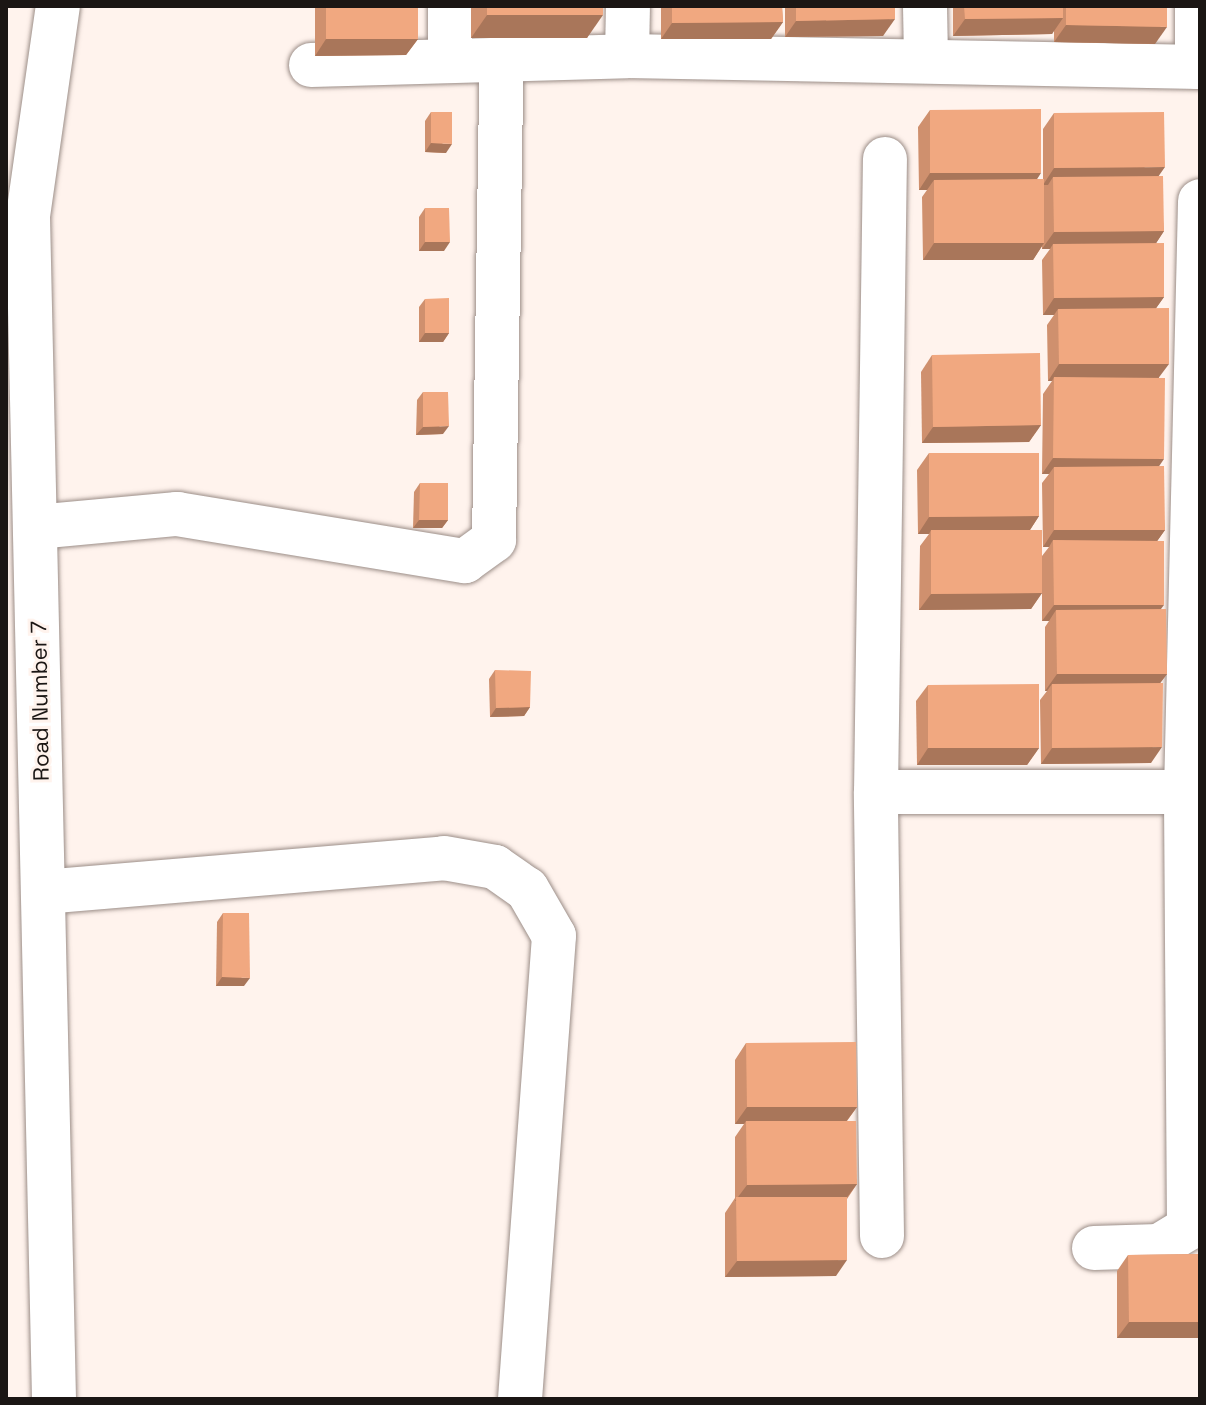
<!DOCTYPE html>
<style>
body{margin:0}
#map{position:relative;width:1206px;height:1405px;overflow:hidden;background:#fff3ed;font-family:"Space Grotesk",sans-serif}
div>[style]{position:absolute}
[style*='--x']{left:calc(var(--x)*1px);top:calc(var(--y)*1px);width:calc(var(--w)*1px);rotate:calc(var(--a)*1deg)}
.roads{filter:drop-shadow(0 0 2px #9c8e88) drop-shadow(0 0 2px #9c8e88)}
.minor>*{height:44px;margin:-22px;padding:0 22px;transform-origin:22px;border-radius:22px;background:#fff}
.tertiary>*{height:44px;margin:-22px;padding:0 22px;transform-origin:22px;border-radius:22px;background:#fff}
.wall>*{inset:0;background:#cf906e}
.shaded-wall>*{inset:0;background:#a9765a}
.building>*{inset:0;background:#f1a880}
span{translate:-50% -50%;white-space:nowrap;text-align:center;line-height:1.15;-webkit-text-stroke:6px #fff3ed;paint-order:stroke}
.street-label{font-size:22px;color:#1b1614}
.frame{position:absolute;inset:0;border:8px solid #1b1614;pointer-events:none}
</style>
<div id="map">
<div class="roads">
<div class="minor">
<div style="--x:450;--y:6;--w:53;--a:90"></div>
<div style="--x:925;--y:6;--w:54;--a:88.9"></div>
<div style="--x:1197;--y:6;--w:61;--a:90"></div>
<div style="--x:627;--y:56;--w:50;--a:-88.9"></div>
<div style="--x:311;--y:65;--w:316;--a:-1.6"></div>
<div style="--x:627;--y:56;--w:573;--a:1.1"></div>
<div style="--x:36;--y:527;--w:142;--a:-5.3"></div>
<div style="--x:177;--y:514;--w:292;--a:9.3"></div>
<div style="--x:465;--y:561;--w:36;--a:-36"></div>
<div style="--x:494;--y:540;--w:483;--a:-89.1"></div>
<div style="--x:876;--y:792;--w:324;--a:0"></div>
<div style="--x:43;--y:892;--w:402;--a:-4.8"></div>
<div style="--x:444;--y:858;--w:52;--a:10"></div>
<div style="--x:495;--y:867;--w:39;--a:35"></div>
<div style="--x:527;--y:889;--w:54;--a:60.1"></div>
<div style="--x:554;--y:936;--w:464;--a:94.2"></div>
<div style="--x:882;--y:1236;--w:444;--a:-90.8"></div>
<div style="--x:876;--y:792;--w:633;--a:-89.19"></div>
<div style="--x:1094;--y:1248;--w:65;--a:-1.8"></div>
<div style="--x:1159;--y:1246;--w:35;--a:-31"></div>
<div style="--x:1189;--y:1228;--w:436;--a:-90.4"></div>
<div style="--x:1186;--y:792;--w:591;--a:-88.64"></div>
</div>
<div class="tertiary">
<div style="--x:54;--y:1399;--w:1183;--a:-91.26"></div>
<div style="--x:28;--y:216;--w:212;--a:-81.9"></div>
</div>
</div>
<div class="wall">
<div style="clip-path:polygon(315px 6px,418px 6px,418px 39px,406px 55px,315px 56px)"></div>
<div style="clip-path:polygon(471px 6px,603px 6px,587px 38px,471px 38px)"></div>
<div style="clip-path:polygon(661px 6px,782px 6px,783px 22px,771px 39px,661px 39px)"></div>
<div style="clip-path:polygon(785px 6px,895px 6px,883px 36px,785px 37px)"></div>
<div style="clip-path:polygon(953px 6px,1167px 6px,1155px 44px,1054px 42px,1054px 30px,1052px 34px,953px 36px)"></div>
<div style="clip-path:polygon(930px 110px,1037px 179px,1043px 179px,1043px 129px,1054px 113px,1159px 176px,1164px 231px,1156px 243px,1164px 297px,1156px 308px,1159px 378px,1159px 466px,1165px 530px,1157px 541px,1160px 610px,1167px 674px,1160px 683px,1151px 763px,1041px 764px,1040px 700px,1047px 691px,1045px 691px,1045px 627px,1049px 621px,1042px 621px,1042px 593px,1031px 609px,919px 610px,920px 546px,929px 534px,918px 534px,917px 470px,929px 453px,1039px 516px,1030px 530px,1042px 556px,1049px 547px,1043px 547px,1042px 483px,1049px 474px,1042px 474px,1043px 394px,1052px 381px,1048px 381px,1047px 325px,1054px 315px,1043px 315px,1042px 260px,1050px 249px,1042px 249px,1042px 246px,1033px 260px,923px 260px,922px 197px,927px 190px,919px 190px,918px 127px)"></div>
<div style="clip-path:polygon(431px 112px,446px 153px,425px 152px,425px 121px)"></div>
<div style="clip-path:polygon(425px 208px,444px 251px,419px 251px,419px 217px)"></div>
<div style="clip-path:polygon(425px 299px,449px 333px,443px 342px,419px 342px,419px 307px)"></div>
<div style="clip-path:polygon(932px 355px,1041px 425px,1029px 442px,922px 443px,921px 372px)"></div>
<div style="clip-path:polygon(423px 392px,443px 434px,416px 435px,417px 400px)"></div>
<div style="clip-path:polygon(420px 483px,448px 520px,442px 528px,413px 528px,414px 492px)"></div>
<div style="clip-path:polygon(495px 670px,530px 707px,524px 716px,490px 717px,489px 679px)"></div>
<div style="clip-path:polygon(928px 685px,1039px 748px,1027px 765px,917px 765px,916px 701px)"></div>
<div style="clip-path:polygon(223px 913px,244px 986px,216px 986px,217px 922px)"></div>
<div style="clip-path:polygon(746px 1043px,857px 1107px,847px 1121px,857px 1184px,847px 1199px,836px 1276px,725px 1277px,725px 1213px,735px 1198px,735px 1137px,744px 1124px,735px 1124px,735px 1060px)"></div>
<div style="clip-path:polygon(1200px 1254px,1200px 1338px,1117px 1338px,1117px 1271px,1128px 1255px)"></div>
</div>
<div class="shaded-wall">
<div style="clip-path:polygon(487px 15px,603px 15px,587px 38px,471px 38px)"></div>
<div style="clip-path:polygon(1063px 18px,1052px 34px,953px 36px,965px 19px)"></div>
<div style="clip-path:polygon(895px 19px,883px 36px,785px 37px,796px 21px)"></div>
<div style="clip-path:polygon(783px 22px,771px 39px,661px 39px,672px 23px)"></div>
<div style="clip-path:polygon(1066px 25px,1167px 27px,1155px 44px,1054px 42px)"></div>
<div style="clip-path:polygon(326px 39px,418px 39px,406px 55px,315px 56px)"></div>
<div style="clip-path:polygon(431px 143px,452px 144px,446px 153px,425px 152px)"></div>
<div style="clip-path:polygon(1165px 167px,1153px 184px,1053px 177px,1048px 185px,1043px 185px,1054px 168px)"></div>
<div style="clip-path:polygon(930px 173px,1041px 173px,1030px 190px,934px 180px,927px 190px,919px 190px)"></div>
<div style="clip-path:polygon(1164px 231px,1153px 248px,1053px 244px,1050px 249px,1042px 249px,1054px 232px)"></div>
<div style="clip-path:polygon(425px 242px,450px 242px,444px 251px,419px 251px)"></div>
<div style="clip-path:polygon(934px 243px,1044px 243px,1033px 260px,923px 260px)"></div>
<div style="clip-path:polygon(1164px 297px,1152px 314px,1058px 309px,1054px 315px,1043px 315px,1054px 298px)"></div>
<div style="clip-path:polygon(425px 333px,449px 333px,443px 342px,419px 342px)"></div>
<div style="clip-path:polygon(1059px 364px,1169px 364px,1157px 380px,1054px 377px,1052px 381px,1048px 381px)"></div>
<div style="clip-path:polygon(1041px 425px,1029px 442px,922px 443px,933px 427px)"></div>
<div style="clip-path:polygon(449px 426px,443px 434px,416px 435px,423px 427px)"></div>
<div style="clip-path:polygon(1053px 458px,1164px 459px,1153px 475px,1054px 467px,1049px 474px,1042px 474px)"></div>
<div style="clip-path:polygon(1039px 516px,1028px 533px,931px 530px,929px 534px,918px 534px,929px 517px)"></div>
<div style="clip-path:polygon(419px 520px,448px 520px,442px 528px,413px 528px)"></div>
<div style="clip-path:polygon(1054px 530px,1165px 530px,1153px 547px,1053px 540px,1049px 547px,1043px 547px)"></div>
<div style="clip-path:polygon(1042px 593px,1031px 609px,919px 610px,931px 594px)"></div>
<div style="clip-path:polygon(1054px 605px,1164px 605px,1152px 621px,1056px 610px,1049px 621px,1042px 621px)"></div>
<div style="clip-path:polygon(1057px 674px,1167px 674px,1155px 690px,1052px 684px,1047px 691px,1045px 691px)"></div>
<div style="clip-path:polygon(530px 707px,524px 716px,490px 717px,496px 708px)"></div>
<div style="clip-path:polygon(1162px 747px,1151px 763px,1041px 764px,1052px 748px)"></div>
<div style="clip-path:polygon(928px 748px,1039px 748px,1027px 765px,917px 765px)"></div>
<div style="clip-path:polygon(222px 977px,250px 978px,244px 986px,216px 986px)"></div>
<div style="clip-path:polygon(747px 1107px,857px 1107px,845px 1123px,746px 1121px,744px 1124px,735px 1124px)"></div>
<div style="clip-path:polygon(857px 1184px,845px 1200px,735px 1201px,747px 1185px)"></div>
<div style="clip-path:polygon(847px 1260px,836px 1276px,725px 1277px,737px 1261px)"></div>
<div style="clip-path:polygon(1129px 1322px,1200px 1322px,1200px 1338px,1117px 1338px)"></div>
</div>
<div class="building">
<div style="clip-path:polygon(326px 6px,418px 6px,418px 39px,326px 39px)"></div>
<div style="clip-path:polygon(487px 6px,603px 6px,603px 15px,487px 15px)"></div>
<div style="clip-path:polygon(672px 6px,782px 6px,783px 22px,672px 23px)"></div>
<div style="clip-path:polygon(796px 6px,895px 6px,895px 19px,796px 21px)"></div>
<div style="clip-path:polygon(964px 6px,1063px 6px,1063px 18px,965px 19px)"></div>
<div style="clip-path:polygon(1066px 6px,1167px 6px,1167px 27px,1066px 25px)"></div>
<div style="clip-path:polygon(1041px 109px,1041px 173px,930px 173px,930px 110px)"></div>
<div style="clip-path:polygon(431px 112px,452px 112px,452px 144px,431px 143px)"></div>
<div style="clip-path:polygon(1164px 112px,1165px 167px,1054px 168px,1054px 113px)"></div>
<div style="clip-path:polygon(1163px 176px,1164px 231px,1054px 232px,1053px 177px)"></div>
<div style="clip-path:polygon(1044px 179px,1044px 243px,934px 243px,934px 180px)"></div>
<div style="clip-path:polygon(425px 208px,449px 208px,450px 242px,425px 242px)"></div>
<div style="clip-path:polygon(1164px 243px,1164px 297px,1054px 298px,1053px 244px)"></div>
<div style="clip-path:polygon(449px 298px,449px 333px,425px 333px,425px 299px)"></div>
<div style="clip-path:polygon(1169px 308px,1169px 364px,1059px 364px,1058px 309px)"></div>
<div style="clip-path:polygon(1040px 353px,1041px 425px,933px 427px,932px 355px)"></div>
<div style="clip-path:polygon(1054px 377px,1165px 378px,1164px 459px,1053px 458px)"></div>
<div style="clip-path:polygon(423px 392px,448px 392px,449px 426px,423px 427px)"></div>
<div style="clip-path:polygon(929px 453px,1039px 453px,1039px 516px,929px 517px)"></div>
<div style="clip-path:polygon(1164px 466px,1165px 530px,1054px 530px,1054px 467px)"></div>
<div style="clip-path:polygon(420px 483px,448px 483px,448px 520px,419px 520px)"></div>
<div style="clip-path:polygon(931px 530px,1042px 530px,1042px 593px,931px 594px)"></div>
<div style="clip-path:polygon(1053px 540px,1164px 541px,1164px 605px,1054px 605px)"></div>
<div style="clip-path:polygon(1166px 609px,1167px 674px,1057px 674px,1056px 610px)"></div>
<div style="clip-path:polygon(495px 670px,531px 671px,530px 707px,496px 708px)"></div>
<div style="clip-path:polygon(1163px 683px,1162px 747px,1052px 748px,1052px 684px)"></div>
<div style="clip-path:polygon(1039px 684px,1039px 748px,928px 748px,928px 685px)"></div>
<div style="clip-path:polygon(223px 913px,249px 913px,250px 978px,222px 977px)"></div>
<div style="clip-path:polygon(856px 1042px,857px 1107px,747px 1107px,746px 1043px)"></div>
<div style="clip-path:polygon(746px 1121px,856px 1121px,857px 1184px,747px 1185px)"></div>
<div style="clip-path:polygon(736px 1197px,847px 1197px,847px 1260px,737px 1261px)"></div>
<div style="clip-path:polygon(1200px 1254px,1200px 1322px,1129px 1322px,1128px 1255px)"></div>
</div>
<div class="street-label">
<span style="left:40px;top:701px;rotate:-91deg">Road Number 7</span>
</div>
<div class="frame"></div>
</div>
